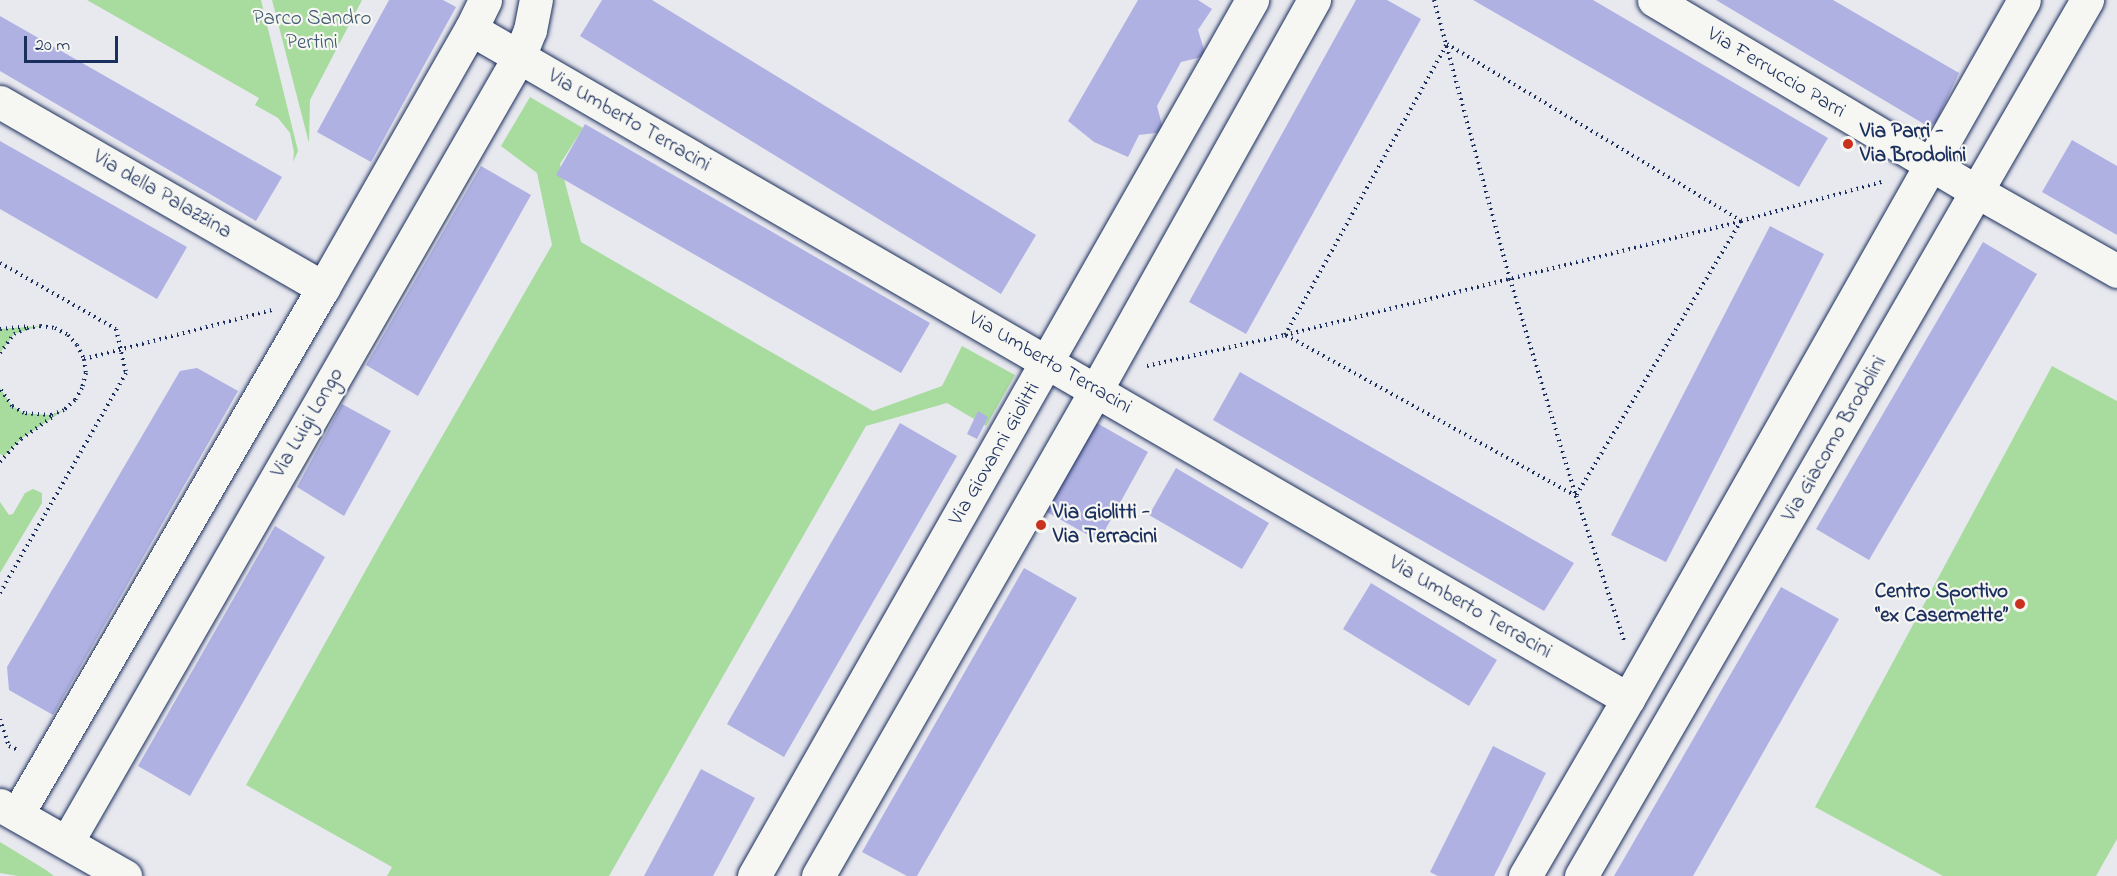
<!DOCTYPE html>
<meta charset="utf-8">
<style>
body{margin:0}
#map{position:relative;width:2117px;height:876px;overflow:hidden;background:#e8e8ef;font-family:"Indie Flower",sans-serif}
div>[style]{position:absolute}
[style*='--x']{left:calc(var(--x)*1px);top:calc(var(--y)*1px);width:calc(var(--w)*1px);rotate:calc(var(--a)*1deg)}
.green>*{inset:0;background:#a8dc9e}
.building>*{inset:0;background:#b0b1e3}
.path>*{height:4px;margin-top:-2px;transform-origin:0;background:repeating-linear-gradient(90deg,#1b2f5e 0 1.5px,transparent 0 6px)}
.roads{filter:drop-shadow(0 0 2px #1b2f5e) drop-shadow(0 0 2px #1b2f5e)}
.minor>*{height:33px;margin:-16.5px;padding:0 16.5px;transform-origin:16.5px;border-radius:16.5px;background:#f6f6f2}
.dots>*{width:16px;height:16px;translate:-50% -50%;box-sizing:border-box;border:3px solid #f6f6f2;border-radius:50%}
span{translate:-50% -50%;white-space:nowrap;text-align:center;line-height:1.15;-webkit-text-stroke:4.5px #f6f6f2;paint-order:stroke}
.park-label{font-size:21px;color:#3e5a6e}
.street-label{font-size:21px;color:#1b2f5e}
.poi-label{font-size:21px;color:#1b2f5e;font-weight:700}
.left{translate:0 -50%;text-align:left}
.right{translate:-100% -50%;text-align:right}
.scale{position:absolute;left:24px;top:36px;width:94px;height:27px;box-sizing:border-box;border:3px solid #1b2f5e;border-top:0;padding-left:8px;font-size:18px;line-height:21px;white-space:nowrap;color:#1b2f5e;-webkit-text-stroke:4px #f6f6f2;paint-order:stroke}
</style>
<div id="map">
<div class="green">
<div style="clip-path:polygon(87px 0,261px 0,298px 151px,293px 162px,294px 152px,290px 133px,278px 118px,255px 105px,259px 98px)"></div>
<div style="clip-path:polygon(272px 0,362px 0,310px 100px,309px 143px)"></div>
<div style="clip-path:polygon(530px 97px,583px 128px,560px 164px,581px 242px,873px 411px,942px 386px,962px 346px,1015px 375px,986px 426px,947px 403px,866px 426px,609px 876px,387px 876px,392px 867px,246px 785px,382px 541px,552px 245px,537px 173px,501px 146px)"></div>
<div style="clip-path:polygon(40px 326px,14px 334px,0 353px,0 329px)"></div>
<div style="clip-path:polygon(2052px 366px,2117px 401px,2117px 839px,2096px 876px,1943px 876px,1815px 807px)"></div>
<div style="clip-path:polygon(0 388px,12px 406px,24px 413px,51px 415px,64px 410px,21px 439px,4px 456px,0 454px)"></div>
<div style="clip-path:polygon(33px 489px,42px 493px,42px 503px,0 573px,0 502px,9px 515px,13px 514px,25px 493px)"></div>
<div style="clip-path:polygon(0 842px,46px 870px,54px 876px,18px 876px,0 873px)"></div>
</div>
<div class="building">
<div style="clip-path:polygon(389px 0,443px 0,456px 7px,371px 162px,317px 132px)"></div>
<div style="clip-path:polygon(602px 0,652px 0,1036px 235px,1001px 294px,580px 36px)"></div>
<div style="clip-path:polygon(1138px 0,1198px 0,1212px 9px,1198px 30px,1206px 56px,1181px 62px,1157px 106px,1164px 132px,1139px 135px,1128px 157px,1094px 142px,1068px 121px)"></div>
<div style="clip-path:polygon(1356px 0,1387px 0,1421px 19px,1246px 334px,1189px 302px)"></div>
<div style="clip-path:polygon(1473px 0,1593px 0,1828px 138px,1799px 187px)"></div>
<div style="clip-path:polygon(1716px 0,1833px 0,1959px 73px,1936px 122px,1929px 127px)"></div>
<div style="clip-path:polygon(0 16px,282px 177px,256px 221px,0 71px)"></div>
<div style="clip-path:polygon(585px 124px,930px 323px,901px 373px,556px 175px)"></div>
<div style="clip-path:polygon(2072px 140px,2117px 166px,2117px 235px,2042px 192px)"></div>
<div style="clip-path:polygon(0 141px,187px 247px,157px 299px,0 209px)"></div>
<div style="clip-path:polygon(481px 166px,531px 195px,418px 396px,366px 365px)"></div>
<div style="clip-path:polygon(1770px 226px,1824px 254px,1666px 562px,1611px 535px)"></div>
<div style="clip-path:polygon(1983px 242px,2037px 274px,1869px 560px,1816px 529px)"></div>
<div style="clip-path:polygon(197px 368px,238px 391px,53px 715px,9px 690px,7px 667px,180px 371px)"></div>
<div style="clip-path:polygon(1240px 372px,1574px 563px,1544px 611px,1213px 420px)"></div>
<div style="clip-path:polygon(342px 404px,391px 431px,344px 516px,297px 487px)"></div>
<div style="clip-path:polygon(978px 411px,988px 417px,977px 439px,967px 434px)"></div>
<div style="clip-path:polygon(1095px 422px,1148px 452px,1099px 541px,1045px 511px)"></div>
<div style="clip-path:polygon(900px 423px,957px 456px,784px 757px,727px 724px)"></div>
<div style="clip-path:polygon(1176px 468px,1269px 523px,1242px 569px,1149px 515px)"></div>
<div style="clip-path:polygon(275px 526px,325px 557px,190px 796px,138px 766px)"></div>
<div style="clip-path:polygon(1024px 568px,1077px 598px,917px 876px,907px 876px,862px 852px)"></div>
<div style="clip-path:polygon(1371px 583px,1497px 660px,1469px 706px,1343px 629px)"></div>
<div style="clip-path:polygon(1781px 587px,1839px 619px,1693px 876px,1614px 876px)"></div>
<div style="clip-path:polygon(1493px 746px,1546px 773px,1494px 876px,1438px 876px,1430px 872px)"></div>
<div style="clip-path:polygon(701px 769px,755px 798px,713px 876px,644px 876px)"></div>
</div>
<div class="path">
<div style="--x:1434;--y:0;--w:289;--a:74.8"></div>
<div style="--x:1510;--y:279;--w:227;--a:73.1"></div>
<div style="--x:1576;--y:496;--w:152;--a:71.6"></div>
<div style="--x:1447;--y:44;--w:343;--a:31"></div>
<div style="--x:1741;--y:221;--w:321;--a:121"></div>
<div style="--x:1576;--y:496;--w:333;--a:-151"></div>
<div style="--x:1285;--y:335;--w:333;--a:-60.9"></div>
<div style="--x:0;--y:263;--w:133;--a:29.6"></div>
<div style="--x:116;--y:329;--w:45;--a:77.2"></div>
<div style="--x:126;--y:373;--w:254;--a:119.8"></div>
<div style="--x:0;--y:329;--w:27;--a:-6"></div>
<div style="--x:0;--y:353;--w:24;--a:-54"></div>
<div style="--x:14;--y:334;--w:14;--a:-25"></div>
<div style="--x:27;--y:328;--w:13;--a:-9"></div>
<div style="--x:40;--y:326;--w:15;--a:8"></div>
<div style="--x:55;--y:328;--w:15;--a:28"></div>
<div style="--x:68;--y:335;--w:13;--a:48"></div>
<div style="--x:77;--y:345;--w:16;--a:63"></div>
<div style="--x:84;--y:359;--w:14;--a:82"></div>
<div style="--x:86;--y:373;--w:16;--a:105"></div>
<div style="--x:82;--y:388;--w:14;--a:120"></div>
<div style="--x:75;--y:400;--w:15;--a:138"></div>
<div style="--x:64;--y:410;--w:14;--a:159"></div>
<div style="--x:51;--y:415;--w:27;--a:-176"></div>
<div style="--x:24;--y:413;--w:14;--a:-150"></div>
<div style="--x:12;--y:406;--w:22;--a:-124"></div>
<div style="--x:84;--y:359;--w:194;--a:-14.6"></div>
<div style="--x:1147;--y:366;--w:141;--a:-12.7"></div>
<div style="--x:1285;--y:335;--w:470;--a:-14"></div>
<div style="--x:1741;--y:221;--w:149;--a:-15.5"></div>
<div style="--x:0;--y:462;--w:31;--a:-48"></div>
<div style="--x:21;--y:439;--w:42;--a:-35.2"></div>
<div style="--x:0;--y:719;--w:28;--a:72"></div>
<div style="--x:9;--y:746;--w:10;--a:24"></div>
</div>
<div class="roads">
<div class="minor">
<div style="--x:1654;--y:0;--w:377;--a:30.7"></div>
<div style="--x:1978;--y:192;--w:160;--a:29.6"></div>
<div style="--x:471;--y:29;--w:1337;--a:30.07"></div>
<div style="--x:0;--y:102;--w:373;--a:29.9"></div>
<div style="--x:0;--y:805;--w:144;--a:29.6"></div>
<div style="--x:18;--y:813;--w:607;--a:-59.85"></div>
<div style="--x:323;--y:288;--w:298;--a:-60.3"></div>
<div style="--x:471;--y:29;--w:32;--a:-64"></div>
<div style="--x:67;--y:842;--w:906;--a:-60.07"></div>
<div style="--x:519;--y:57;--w:29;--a:-68"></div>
<div style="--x:530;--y:30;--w:31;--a:-79"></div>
<div style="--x:754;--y:876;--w:1008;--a:-60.38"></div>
<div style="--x:818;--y:876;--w:560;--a:-60.23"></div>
<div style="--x:1096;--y:390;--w:447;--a:-60.8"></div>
<div style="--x:1525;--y:876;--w:205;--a:-59.8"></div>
<div style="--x:1628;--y:699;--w:803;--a:-60.47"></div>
<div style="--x:1581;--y:876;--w:1012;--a:-59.99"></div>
</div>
</div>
<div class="dots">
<div style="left:1848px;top:144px;background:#c8321e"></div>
<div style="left:1041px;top:525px;background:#c8321e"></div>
<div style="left:2020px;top:604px;background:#c8321e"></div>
</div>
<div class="park-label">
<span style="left:312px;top:31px">Parco Sandro<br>Pertini</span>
</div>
<div class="street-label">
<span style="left:1776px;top:73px;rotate:31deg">Via Ferruccio Parri</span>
<span style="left:629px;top:121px;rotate:30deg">Via Umberto Terracini</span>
<span style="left:162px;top:195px;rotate:30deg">Via della Palazzina</span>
<span style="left:1050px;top:363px;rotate:30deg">Via Umberto Terracini</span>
<span style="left:308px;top:423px;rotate:-60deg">Via Luigi Longo</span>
<span style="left:1835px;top:439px;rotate:-60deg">Via Giacomo Brodolini</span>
<span style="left:995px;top:454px;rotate:-60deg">Via Giovanni Giolitti</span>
<span style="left:1470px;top:608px;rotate:30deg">Via Umberto Terracini</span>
</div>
<div class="poi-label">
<span class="left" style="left:1860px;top:144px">Via Parri -<br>Via Brodolini</span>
<span class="left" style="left:1053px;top:525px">Via Giolitti -<br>Via Terracini</span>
<span class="right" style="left:2008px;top:604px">Centro Sportivo<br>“ex Casermette”</span>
</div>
<div class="scale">20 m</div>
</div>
